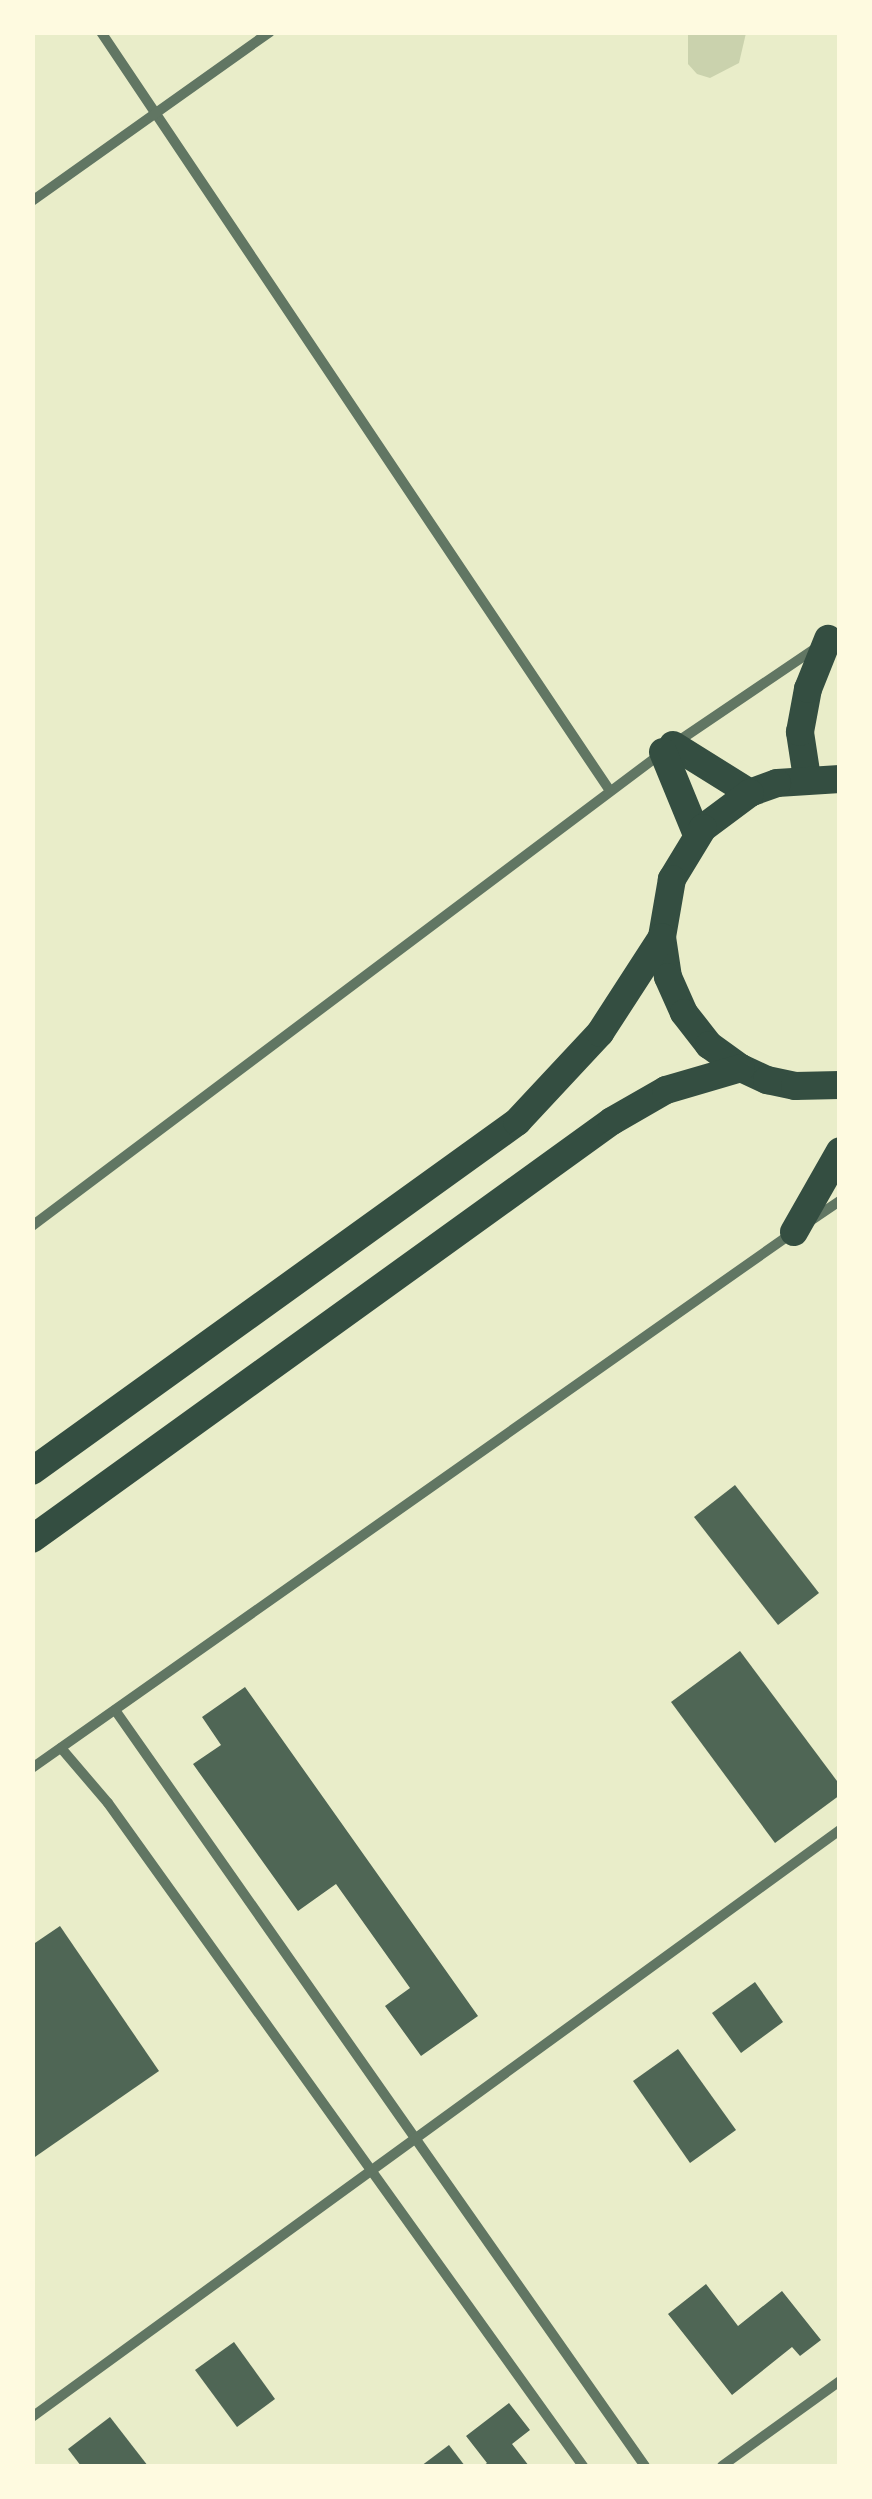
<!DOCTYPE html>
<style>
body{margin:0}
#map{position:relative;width:872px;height:2499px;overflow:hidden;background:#e9edc9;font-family:Quicksand,sans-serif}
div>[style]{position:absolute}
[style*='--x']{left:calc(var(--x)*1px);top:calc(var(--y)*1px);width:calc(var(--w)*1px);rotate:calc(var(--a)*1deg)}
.green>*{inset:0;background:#cad2ad}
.building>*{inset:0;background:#4f6655}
.minor>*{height:10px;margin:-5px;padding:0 5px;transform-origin:5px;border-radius:5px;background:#617663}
.trunk>*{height:28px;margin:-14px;padding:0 14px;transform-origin:14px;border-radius:14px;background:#344e41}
span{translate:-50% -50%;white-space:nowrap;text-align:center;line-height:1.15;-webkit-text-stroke:8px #fefae0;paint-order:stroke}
.frame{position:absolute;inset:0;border:35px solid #fefae0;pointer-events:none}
</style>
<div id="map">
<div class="green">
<div style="clip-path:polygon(688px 33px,746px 33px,739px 63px,710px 78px,697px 74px,688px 64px)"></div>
</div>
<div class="building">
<div style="clip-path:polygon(735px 1485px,819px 1593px,778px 1625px,694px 1517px)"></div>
<div style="clip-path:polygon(740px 1651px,840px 1785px,840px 1795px,775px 1843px,671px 1702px)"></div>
<div style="clip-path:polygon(245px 1687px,478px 2016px,421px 2056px,385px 2006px,410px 1988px,336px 1884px,298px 1911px,193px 1764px,221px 1745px,202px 1717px)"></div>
<div style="clip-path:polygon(60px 1926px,159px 2071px,32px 2159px,32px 1945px)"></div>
<div style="clip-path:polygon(755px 1982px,783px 2022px,741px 2053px,712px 2013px)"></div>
<div style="clip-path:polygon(678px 2049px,736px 2130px,690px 2163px,633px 2081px)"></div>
<div style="clip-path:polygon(706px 2284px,738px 2326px,782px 2291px,821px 2340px,800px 2356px,792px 2347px,732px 2395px,668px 2314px)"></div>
<div style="clip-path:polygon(234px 2342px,275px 2399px,237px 2427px,195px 2370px)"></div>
<div style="clip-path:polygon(509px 2403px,530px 2430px,512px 2444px,529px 2466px,483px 2466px,487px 2463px,466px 2436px)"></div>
<div style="clip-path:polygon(110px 2417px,148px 2466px,81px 2466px,68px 2449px)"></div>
<div style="clip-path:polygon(449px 2445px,465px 2466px,421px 2466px)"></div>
</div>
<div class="minor">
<div style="--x:101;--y:32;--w:914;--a:56.15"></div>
<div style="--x:32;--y:201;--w:292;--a:-35.4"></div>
<div style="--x:677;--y:742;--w:168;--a:-34.1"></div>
<div style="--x:810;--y:1221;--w:36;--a:-34"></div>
<div style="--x:32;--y:1226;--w:784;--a:-36.91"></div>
<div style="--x:115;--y:1710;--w:923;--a:54.97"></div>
<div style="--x:61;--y:1748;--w:72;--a:49.5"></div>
<div style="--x:108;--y:1803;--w:816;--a:54.38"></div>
<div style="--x:32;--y:1768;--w:929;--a:-35.14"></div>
<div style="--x:32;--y:2417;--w:999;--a:-36"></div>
<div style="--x:722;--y:2466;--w:145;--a:-35.8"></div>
</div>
<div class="trunk">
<div style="--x:673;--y:745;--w:91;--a:31.9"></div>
<div style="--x:663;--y:752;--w:90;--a:67.7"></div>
<div style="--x:807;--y:778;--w:47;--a:-98.7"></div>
<div style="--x:800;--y:732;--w:44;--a:-79.5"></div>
<div style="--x:808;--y:689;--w:54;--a:-68.2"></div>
<div style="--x:840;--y:779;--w:63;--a:176.4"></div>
<div style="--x:777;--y:783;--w:29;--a:160"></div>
<div style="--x:750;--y:793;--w:59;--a:143.3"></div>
<div style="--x:703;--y:828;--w:60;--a:121.3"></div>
<div style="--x:672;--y:879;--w:59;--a:99.8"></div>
<div style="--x:662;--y:937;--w:40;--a:81.5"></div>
<div style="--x:668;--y:977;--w:39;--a:66"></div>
<div style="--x:684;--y:1013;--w:41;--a:52"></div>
<div style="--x:709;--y:1045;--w:39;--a:36"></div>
<div style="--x:741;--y:1068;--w:29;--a:25"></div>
<div style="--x:767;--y:1080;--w:29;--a:12"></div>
<div style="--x:795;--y:1086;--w:45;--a:-1.3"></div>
<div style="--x:794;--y:1232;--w:93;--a:-60.4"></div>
<div style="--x:32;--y:1471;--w:598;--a:-35.74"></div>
<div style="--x:517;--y:1122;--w:122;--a:-47"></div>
<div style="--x:600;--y:1033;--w:114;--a:-57.1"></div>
<div style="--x:32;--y:1539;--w:715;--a:-35.78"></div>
<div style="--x:612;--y:1121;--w:62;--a:-29.9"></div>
<div style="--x:666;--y:1090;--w:78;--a:-16.3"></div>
</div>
<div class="frame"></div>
</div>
